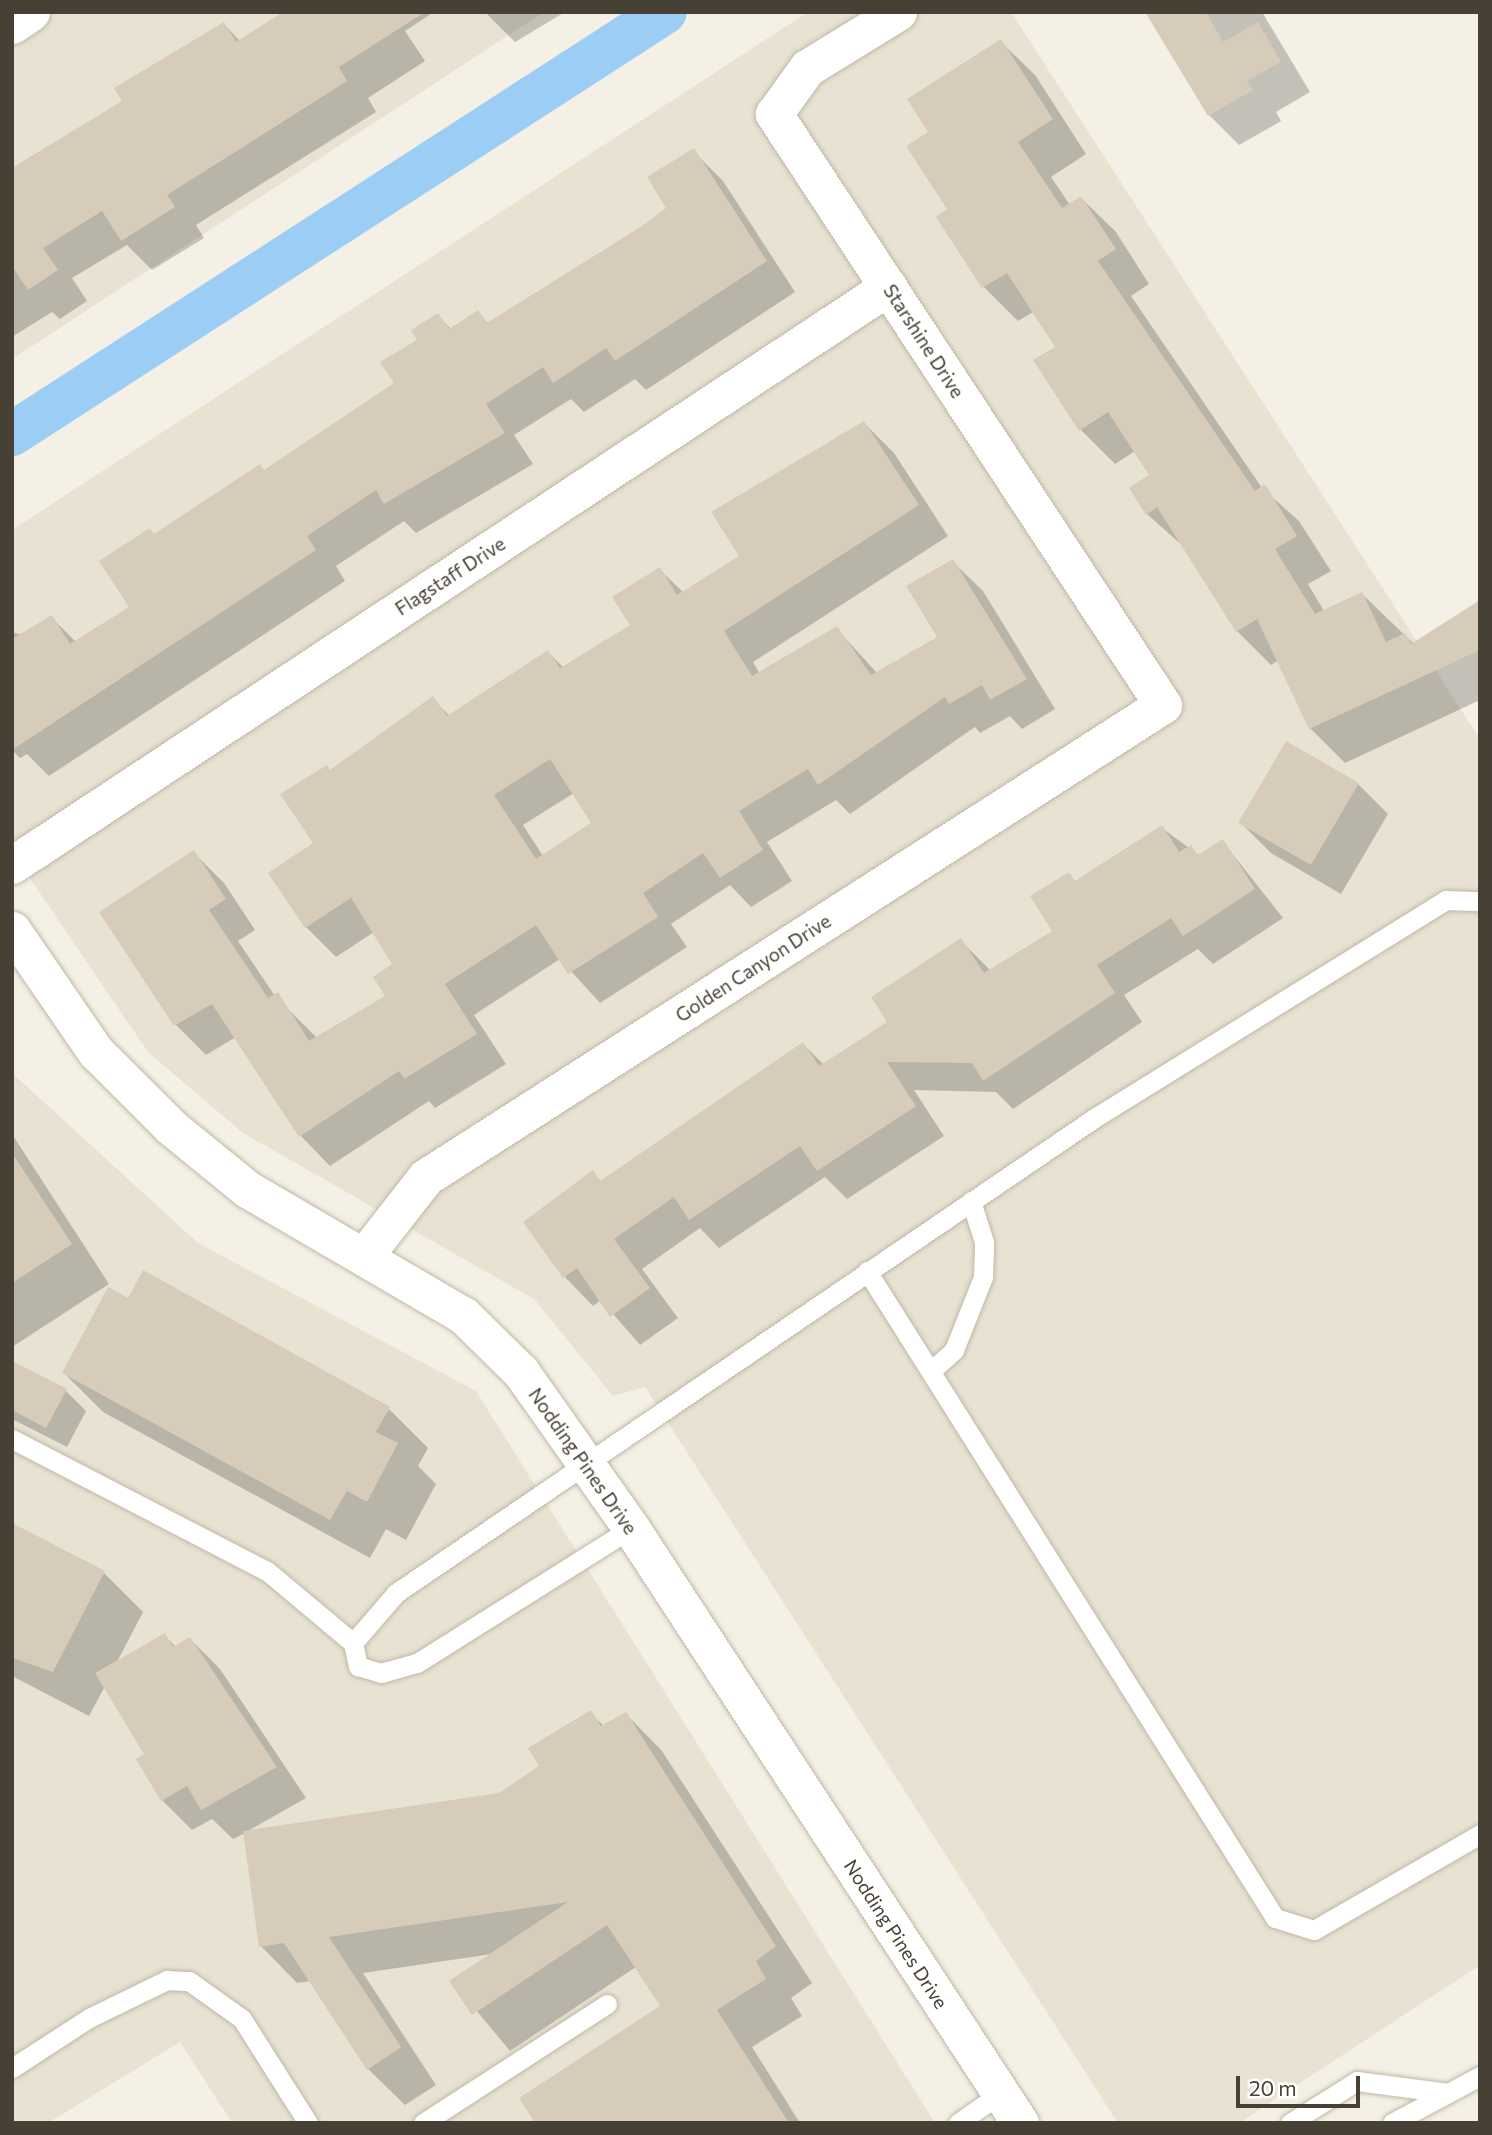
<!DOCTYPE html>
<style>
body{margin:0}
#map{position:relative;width:1492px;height:2135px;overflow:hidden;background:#f4f0e5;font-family:Commissioner,sans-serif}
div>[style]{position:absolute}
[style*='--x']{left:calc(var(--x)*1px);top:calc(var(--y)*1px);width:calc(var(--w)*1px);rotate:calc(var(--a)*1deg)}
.residential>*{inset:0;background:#e8e2d2}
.shadow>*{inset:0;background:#0003}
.canal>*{height:44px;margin:-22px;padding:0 22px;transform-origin:22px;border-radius:22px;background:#9ccdf5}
.building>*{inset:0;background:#d6ccb9}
.roads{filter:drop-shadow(0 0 2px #c0b8a7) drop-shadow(0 0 2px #c0b8a7)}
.service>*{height:19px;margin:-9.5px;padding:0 9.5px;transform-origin:9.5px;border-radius:9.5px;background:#fff}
.minor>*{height:37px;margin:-18.5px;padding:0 18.5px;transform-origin:18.5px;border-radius:18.5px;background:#fff}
span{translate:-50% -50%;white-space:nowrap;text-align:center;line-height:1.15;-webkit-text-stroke:6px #fff;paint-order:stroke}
.street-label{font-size:19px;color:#474034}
.frame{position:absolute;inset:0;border:14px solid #474034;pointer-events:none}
.scale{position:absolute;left:1236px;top:2076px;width:124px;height:32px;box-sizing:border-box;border:4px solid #474034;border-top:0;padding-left:9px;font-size:21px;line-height:24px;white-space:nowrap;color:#474034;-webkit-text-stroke:5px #fff;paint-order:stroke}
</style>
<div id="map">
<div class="residential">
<div style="clip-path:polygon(12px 12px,544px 12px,12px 359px)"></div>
<div style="clip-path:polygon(808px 12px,1011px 12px,1480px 739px,1480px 1965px,1239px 2123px,1118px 2123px,645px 1387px,613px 1396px,534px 1299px,243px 1133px,148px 1052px,12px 852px,12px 530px)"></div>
<div style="clip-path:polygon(12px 1073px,198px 1243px,476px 1391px,935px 2123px,232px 2123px,180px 2042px,48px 2123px,12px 2123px)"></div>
</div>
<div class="shadow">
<div style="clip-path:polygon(286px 12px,434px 12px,405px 31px,425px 61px,368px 98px,376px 112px,196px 225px,204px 238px,152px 270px,127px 245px,72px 278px,87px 301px,60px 319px,52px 312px,12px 337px,12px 170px,124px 101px,224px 24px,240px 41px)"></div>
<div style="clip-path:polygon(485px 12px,565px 12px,515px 42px)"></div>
<div style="clip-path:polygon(1147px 12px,1262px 12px,1310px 92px,1276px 112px,1281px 121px,1239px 145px,1209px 115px)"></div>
<div style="clip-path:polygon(1000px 41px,1035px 75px,1086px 154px,1051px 177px,1070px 205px,1081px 198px,1116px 232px,1149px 284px,1131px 296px,1262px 488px,1299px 521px,1331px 571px,1308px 584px,1324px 611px,1362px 594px,1414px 644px,1480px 602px,1480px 700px,1345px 763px,1310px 728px,1279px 660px,1271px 665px,1237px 631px,1184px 547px,1147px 514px,1151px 476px,1135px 451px,1115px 464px,1081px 430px,1058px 347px,1033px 312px,1018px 321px,984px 287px,950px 210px,931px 133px)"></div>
<div style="clip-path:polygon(693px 151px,723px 181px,795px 292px,646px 390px,635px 379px,584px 412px,571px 399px,514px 435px,533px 464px,416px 533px,404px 521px,336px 566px,345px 581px,49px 776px,27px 754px,20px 758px,12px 750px,12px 632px,22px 635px,51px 617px,76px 642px,131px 608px,155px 535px,265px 472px,396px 384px,437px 315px,452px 330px,478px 313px,489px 324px,643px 227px,668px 208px)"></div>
<div style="clip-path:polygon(evenodd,864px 423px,894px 453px,948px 536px,753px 662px,760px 674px,837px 629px,877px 673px,939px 638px,952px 561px,983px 591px,1055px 709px,1022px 729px,1010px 716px,980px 733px,975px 727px,850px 814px,836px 800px,767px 842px,792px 881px,751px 907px,730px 885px,671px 924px,687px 947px,600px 1003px,560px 959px,474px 1015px,506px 1064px,435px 1108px,429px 1101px,330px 1166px,300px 1135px,236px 1037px,206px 1055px,176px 1025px,101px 912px,194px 853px,224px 883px,255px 930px,238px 941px,275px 996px,317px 1038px,387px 996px,395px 965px,374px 932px,336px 957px,306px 927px,331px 772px,432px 699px,450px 716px,548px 652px,564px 668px,632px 626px,660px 570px,684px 593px,741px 556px,864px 423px,574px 793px,594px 823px,543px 856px,523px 825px,574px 793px)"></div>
<div style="clip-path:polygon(1358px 784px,1388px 814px,1341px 894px,1271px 853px,1241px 823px)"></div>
<div style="clip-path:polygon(1162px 828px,1200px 856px,1223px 842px,1283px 918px,1213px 964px,1198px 949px,1124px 995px,1142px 1022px,1013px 1109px,996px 1092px,914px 1090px,944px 1136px,847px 1199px,825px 1177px,719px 1248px,700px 1228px,642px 1269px,678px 1318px,640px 1345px,601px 1300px,593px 1306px,565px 1277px,593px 1173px,602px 1182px,803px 1044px,824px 1065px,889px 1022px,960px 940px,991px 971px,1055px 931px,1068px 874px,1076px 882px)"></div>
<div style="clip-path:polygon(12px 1134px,109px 1284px,12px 1347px)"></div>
<div style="clip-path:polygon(144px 1273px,389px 1409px,428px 1448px,418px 1466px,436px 1484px,406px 1540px,386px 1529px,370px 1558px,103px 1412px,64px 1373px,129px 1301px)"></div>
<div style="clip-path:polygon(12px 1363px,66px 1391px,86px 1411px,67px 1447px,12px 1419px)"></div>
<div style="clip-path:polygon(12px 1525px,104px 1573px,143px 1612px,117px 1662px,164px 1635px,176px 1647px,190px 1639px,220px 1669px,306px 1798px,246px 1832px,499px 1795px,541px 1767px,590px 1713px,604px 1726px,626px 1714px,662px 1751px,812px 1983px,791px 1998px,802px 2016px,752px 2047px,800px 2123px,538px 2123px,662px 2007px,636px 1967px,510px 2051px,452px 1981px,492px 1954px,363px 1973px,436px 2085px,405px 2105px,368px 2069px,311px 1981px,297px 1983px,261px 1946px,245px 1833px,233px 1839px,212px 1819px,192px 1830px,162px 1800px,146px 1755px,105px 1686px,89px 1716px,12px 1676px)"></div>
</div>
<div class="canal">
<div style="--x:12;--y:434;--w:777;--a:-32.87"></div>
</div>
<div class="building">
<div style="clip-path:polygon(283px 12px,425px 12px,339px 67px,347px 81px,167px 195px,175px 207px,121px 241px,102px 211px,43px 248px,58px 270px,28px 290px,12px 266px,12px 168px,122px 101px,114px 88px,224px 22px,236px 42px)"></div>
<div style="clip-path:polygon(1145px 12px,1206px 12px,1223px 42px,1258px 22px,1281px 62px,1247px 81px,1253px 90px,1208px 116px)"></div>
<div style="clip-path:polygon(1001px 39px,1053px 119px,1018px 142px,1062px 208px,1081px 196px,1116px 249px,1098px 261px,1255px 491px,1265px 484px,1297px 536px,1275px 549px,1315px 614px,1362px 592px,1386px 642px,1405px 633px,1411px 644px,1480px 600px,1480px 650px,1309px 729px,1257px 619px,1236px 632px,1157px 507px,1146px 515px,1129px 488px,1149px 475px,1108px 412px,1079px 431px,1033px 360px,1055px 347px,1007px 273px,982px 288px,936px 217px,947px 209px,906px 146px,928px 132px,907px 99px)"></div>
<div style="clip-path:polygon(694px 148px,767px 261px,615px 361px,606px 348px,553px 383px,543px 367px,486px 404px,505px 433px,384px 504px,376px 490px,307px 536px,316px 550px,12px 750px,12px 639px,52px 615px,70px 644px,129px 607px,99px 561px,150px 528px,154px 534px,260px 464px,264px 470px,394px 383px,380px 362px,417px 340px,411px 330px,438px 313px,449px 329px,478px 310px,487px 323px,642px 226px,666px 208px,647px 177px)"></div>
<div style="clip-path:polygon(evenodd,864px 421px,919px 505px,724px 631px,752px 676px,837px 626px,871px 675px,937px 637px,906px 586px,953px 559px,1027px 679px,990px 700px,982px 685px,949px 704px,945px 697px,818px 785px,808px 769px,739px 811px,763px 850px,720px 878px,703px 853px,643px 893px,658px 917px,568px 974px,536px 925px,445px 984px,477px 1034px,404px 1079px,399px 1071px,299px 1137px,212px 1004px,174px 1026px,99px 912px,194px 850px,226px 899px,209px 910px,268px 998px,278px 992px,309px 1041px,385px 996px,373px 977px,392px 964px,351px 898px,305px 928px,268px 873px,313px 843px,280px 794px,327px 765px,330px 770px,433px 696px,447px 716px,548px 650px,560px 668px,630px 625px,612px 597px,660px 567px,677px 595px,739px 556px,711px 512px,864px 421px,550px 759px,591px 823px,536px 859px,494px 795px,550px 759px)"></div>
<div style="clip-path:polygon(1286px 741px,1359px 783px,1311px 865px,1238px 823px)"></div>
<div style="clip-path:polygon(1162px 825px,1179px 852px,1191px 845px,1198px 855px,1223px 839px,1255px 889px,1183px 936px,1171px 918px,1097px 965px,1115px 993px,983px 1081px,972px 1063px,887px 1062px,916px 1106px,817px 1171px,800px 1146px,689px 1220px,674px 1197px,614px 1239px,650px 1288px,610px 1317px,577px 1268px,563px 1278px,523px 1222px,593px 1170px,600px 1181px,803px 1042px,819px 1066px,887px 1022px,871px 997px,961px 938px,984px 973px,1052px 931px,1030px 896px,1069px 872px,1075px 881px)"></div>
<div style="clip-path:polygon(12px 1153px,72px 1244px,12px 1283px)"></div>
<div style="clip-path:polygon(143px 1270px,390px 1407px,376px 1432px,398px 1443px,367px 1502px,347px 1491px,330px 1520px,62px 1373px,108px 1287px,128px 1298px)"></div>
<div style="clip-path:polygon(12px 1361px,67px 1389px,46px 1428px,12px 1410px)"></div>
<div style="clip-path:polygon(12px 1523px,105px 1571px,53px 1672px,12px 1658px)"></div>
<div style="clip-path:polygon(165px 1633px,173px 1647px,190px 1637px,277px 1767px,201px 1810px,187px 1786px,161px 1801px,136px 1759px,144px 1754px,95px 1673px)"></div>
<div style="clip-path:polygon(591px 1710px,601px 1726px,626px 1712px,776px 1946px,756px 1961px,766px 1979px,717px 2010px,789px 2123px,535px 2123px,519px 2098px,660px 2006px,607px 1925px,472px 2015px,449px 1981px,568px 1902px,329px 1937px,401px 2047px,367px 2070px,284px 1943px,259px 1947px,243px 1831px,499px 1793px,539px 1766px,528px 1748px)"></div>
</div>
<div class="roads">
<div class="service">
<div style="--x:867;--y:1271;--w:765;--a:57.76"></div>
<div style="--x:1275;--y:1918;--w:41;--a:17.1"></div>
<div style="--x:1314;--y:1930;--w:192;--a:-30"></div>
<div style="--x:931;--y:1371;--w:31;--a:-42"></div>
<div style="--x:954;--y:1350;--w:79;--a:-68.3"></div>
<div style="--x:983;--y:1277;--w:35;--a:-88"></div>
<div style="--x:984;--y:1242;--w:43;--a:-107.6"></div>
<div style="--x:12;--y:1439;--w:287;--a:27.4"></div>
<div style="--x:267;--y:1571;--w:112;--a:39.9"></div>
<div style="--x:353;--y:1643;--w:24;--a:78"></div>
<div style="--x:358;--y:1666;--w:24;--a:17"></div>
<div style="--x:381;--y:1673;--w:37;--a:-16"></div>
<div style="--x:417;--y:1663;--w:253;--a:-32.2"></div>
<div style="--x:353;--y:1643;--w:66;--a:-49.3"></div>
<div style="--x:396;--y:1593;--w:847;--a:-34.22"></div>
<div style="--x:1096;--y:1117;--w:412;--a:-31.8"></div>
<div style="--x:1446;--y:900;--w:34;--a:2"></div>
<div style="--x:12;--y:2068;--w:92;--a:-33"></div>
<div style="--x:89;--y:2018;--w:87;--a:-26"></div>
<div style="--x:167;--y:1980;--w:22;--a:3"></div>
<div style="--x:189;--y:1981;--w:65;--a:35.6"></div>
<div style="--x:242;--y:2019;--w:123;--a:57.6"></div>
<div style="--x:423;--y:2123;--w:219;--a:-32.9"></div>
<div style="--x:958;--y:2123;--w:52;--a:-34.9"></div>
<div style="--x:1290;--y:2123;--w:79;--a:-32.1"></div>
<div style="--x:1357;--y:2081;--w:92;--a:7.5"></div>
<div style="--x:1392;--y:2123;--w:100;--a:-28.1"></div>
</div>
<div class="minor">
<div style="--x:12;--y:25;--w:23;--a:-34"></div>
<div style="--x:12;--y:865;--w:1050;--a:-33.42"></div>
<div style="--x:12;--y:930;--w:148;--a:55.5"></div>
<div style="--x:96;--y:1052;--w:106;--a:45"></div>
<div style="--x:171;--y:1127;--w:98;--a:39.2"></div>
<div style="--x:247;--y:1189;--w:250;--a:30.3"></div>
<div style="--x:463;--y:1315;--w:81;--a:44.5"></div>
<div style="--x:521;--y:1372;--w:191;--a:54.8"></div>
<div style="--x:631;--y:1528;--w:711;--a:56.82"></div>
<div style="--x:365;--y:1255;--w:99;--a:-52"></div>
<div style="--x:426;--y:1177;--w:875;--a:-32.64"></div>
<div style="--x:1163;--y:705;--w:708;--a:-123.35"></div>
<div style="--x:774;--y:114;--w:57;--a:-54.3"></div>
<div style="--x:807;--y:68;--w:107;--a:-31.6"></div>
</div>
</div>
<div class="street-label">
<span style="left:924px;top:341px;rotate:57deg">Starshine Drive</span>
<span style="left:450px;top:576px;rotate:-33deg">Flagstaff Drive</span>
<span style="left:753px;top:968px;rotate:-33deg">Golden Canyon Drive</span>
<span style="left:583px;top:1461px;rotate:55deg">Nodding Pines Drive</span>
<span style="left:896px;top:1934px;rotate:57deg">Nodding Pines Drive</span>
</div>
<div class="frame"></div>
<div class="scale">20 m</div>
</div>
